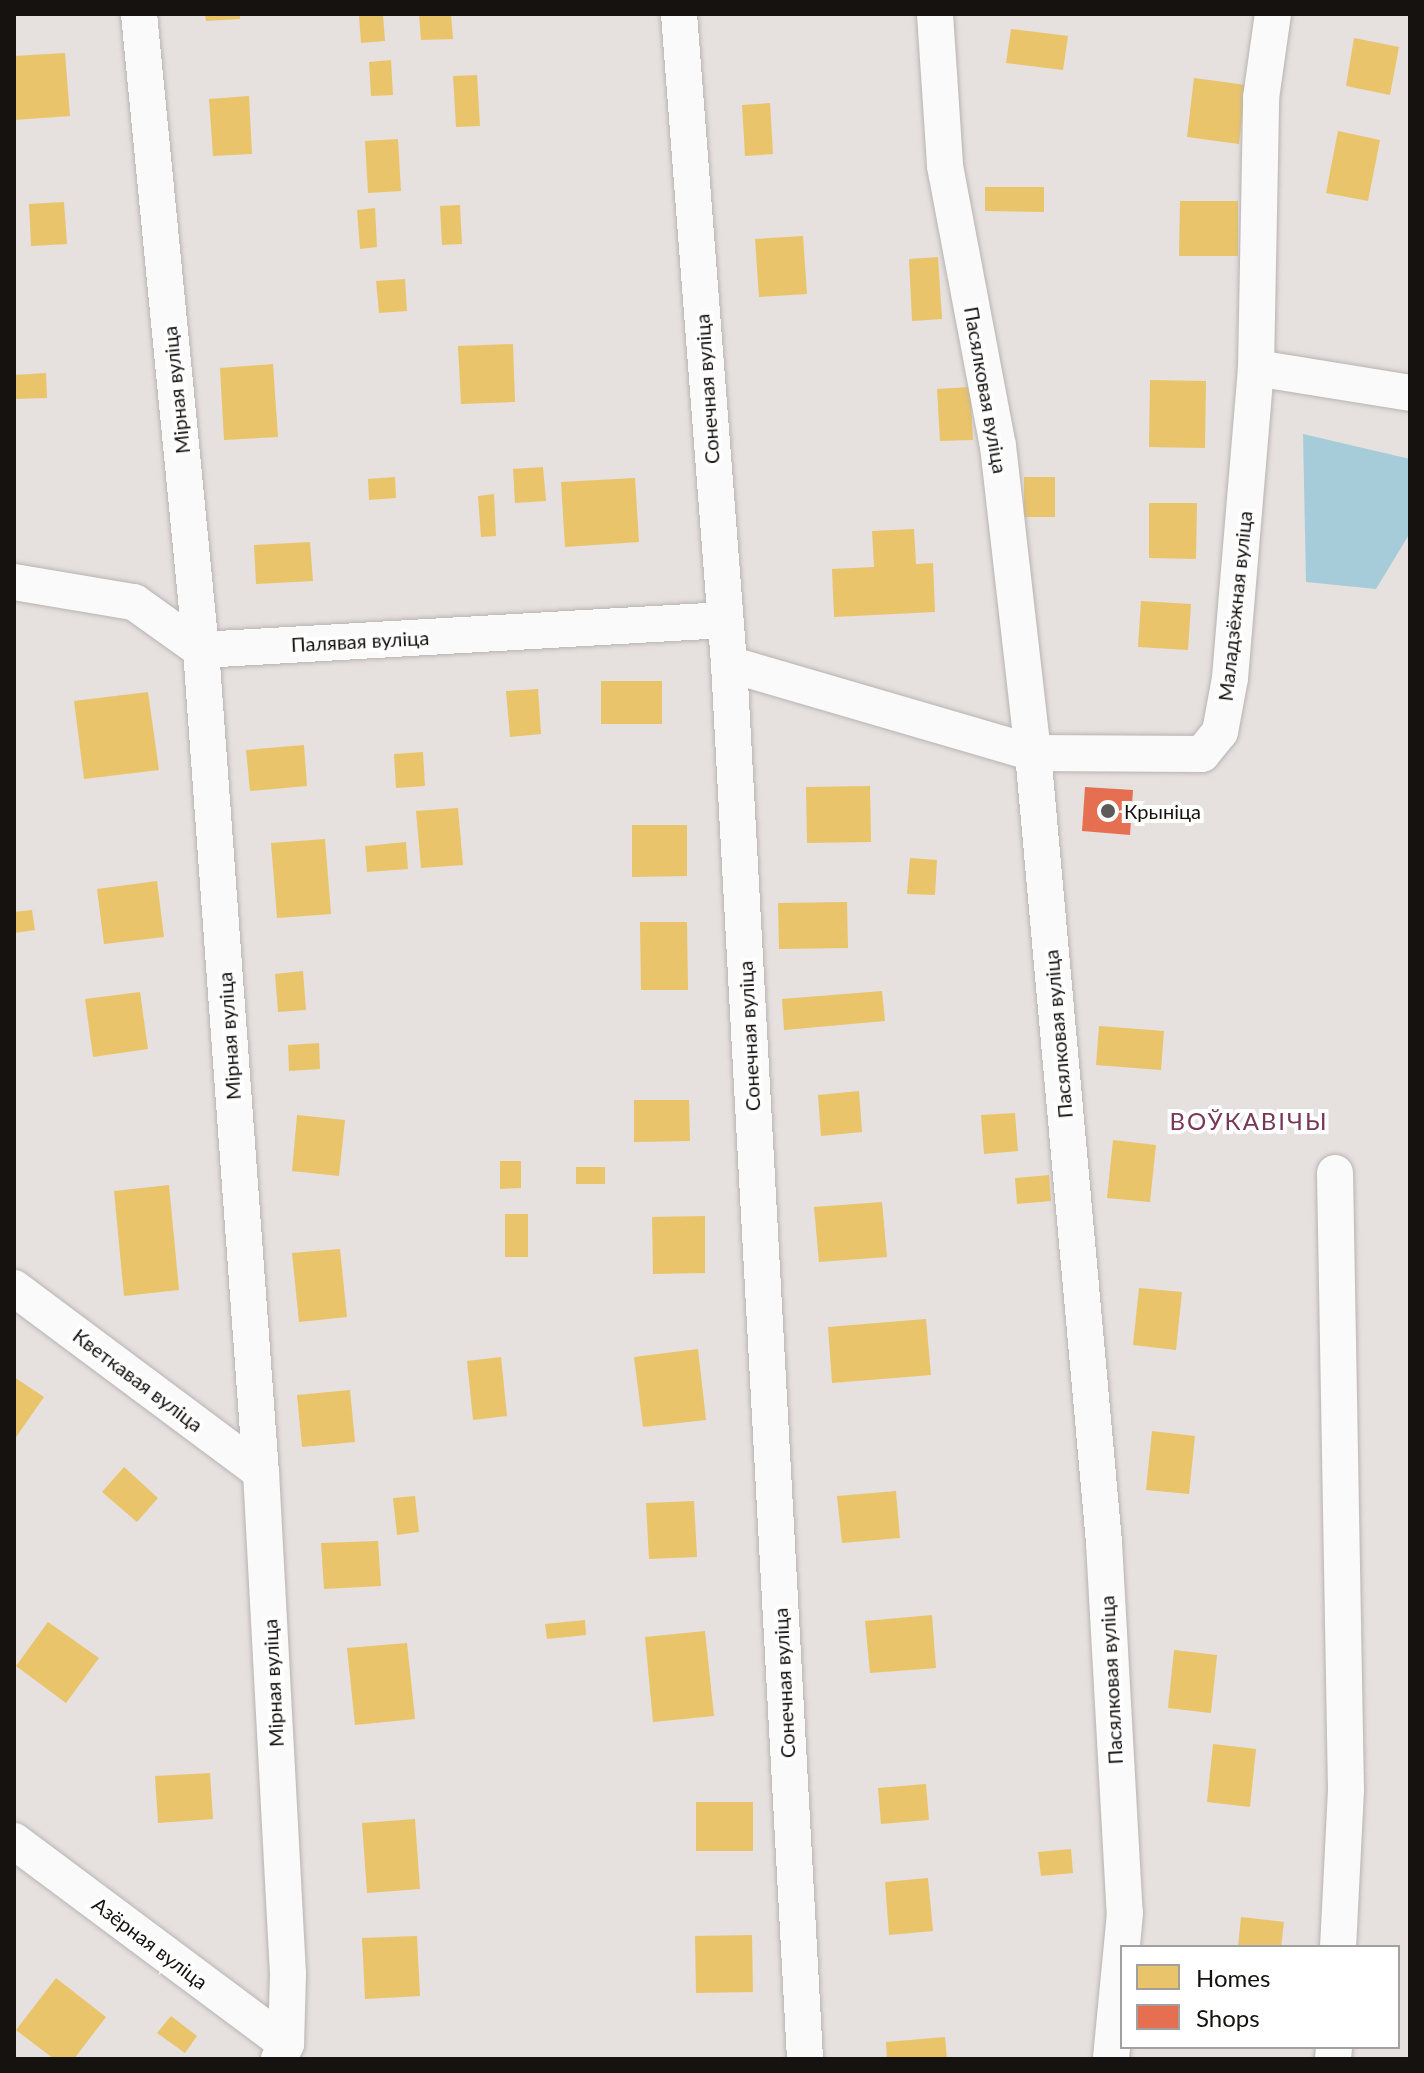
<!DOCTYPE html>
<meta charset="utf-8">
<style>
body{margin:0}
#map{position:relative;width:1424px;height:2073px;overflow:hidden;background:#e6e0de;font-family:Lato,sans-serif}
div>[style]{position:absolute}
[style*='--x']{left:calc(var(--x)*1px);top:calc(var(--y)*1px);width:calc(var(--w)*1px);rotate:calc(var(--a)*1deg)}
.water>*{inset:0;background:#a6ccda}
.homes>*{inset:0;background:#e9c46a}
.shops>*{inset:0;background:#e76f51}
.roads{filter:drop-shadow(0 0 2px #b8b4b3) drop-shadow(0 0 2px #b8b4b3)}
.minor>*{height:36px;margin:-18px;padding:0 18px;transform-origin:18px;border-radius:18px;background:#fbfafa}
.dots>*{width:22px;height:22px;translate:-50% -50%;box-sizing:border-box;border:4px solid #fff;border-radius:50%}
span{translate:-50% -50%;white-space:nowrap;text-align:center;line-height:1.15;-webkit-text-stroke:8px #fff;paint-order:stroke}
.street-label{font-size:20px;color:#151210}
.poi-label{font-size:20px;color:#151210}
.left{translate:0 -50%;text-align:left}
.quarter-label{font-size:24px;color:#793757;letter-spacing:2px}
.frame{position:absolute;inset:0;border:16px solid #151210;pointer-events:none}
.legend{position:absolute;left:1120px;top:1945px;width:280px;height:104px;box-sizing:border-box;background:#fff;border:2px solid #a1a09f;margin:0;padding:10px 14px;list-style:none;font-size:24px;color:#151210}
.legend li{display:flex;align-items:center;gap:16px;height:40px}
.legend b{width:40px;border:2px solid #a1a09f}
</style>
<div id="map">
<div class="water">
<div style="clip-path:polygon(1303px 434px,1410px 459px,1410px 533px,1376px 589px,1306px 582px)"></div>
</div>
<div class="homes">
<div style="clip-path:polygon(205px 14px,240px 14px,240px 19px,206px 21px)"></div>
<div style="clip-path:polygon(419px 14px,451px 14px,453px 39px,421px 40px)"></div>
<div style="clip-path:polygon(383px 15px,385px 41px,361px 43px,359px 16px)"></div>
<div style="clip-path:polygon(1011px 29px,1068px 36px,1063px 70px,1006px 63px)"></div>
<div style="clip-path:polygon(1354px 38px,1399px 47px,1390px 95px,1346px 86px)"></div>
<div style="clip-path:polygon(65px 53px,70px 116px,14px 120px,14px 56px)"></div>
<div style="clip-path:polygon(391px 60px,393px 95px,371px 96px,369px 62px)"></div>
<div style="clip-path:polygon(477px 75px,480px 126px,456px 127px,453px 76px)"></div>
<div style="clip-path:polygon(1194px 78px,1246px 85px,1239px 144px,1187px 137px)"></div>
<div style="clip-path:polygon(249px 96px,252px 154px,213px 156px,209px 99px)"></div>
<div style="clip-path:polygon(770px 103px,773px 154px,745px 156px,742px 105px)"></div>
<div style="clip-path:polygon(1338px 131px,1380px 140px,1368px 201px,1326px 193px)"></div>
<div style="clip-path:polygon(398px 139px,401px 191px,368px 193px,365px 141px)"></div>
<div style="clip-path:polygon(985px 187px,1044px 187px,1044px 212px,985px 211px)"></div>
<div style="clip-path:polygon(1180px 201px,1238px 201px,1238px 256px,1179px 256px)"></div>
<div style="clip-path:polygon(64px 202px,67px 244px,31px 246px,29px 204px)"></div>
<div style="clip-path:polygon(460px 205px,462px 244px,442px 245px,440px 206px)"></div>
<div style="clip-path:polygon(375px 208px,377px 247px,360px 249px,357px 210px)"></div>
<div style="clip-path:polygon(803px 236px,807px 294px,759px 297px,755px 239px)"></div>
<div style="clip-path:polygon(938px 257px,942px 319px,912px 321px,909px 259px)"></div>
<div style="clip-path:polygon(405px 279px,407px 311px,379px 313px,376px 281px)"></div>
<div style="clip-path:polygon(513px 344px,515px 402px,461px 404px,458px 346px)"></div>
<div style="clip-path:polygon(273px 364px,278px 437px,224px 440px,220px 368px)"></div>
<div style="clip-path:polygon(46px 373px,47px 398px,14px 399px,14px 375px)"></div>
<div style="clip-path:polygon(1150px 380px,1206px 381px,1205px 448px,1149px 447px)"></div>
<div style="clip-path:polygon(970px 387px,973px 440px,940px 441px,937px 389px)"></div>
<div style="clip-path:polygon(543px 467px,546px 501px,515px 503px,513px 469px)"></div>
<div style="clip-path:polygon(395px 477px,396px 498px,369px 500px,368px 479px)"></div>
<div style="clip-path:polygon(1024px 477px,1055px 477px,1055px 517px,1024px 517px)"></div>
<div style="clip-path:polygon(635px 478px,639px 542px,565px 547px,561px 482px)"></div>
<div style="clip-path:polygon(494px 494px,496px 536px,481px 537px,478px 496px)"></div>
<div style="clip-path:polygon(1149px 503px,1197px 503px,1196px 559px,1149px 558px)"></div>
<div style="clip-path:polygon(914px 529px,916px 564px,933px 563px,935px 612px,834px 617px,832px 569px,874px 567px,872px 531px)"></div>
<div style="clip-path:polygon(310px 542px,313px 581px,256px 584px,254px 545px)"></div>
<div style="clip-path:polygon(1141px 601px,1191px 604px,1188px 650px,1138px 647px)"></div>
<div style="clip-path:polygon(601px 681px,662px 681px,662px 724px,601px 724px)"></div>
<div style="clip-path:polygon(538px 689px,541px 734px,510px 737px,506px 691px)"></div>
<div style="clip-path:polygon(148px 692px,159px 770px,84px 779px,74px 701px)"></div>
<div style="clip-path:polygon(304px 745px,307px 786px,250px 791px,246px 750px)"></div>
<div style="clip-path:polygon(423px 752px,425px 786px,396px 788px,394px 754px)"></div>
<div style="clip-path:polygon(870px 786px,871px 842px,807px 843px,806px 787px)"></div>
<div style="clip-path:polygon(458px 808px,463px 865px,421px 868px,416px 811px)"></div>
<div style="clip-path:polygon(632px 825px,687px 825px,687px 876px,632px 877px)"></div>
<div style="clip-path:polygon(325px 839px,331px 914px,277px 918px,271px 843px)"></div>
<div style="clip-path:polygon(406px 842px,408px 869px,367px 872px,365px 846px)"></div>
<div style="clip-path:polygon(910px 858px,937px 860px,935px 895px,907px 894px)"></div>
<div style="clip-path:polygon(157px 881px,164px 937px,104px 944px,97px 889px)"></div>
<div style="clip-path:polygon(847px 902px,848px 948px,779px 949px,778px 903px)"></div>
<div style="clip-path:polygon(32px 910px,35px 930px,14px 933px,14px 912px)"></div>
<div style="clip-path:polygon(640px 922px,687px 922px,688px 990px,641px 990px)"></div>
<div style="clip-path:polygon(303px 971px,306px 1010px,278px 1012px,275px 974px)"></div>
<div style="clip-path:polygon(882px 991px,885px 1021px,784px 1030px,782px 999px)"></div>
<div style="clip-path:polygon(140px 992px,148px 1049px,93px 1057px,85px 999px)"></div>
<div style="clip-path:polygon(1099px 1026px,1164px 1031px,1161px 1070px,1096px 1065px)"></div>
<div style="clip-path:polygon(319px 1043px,320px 1069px,289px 1071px,288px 1045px)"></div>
<div style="clip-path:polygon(859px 1091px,862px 1132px,821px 1136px,818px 1095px)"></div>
<div style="clip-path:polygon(634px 1100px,689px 1100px,690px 1141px,634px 1142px)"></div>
<div style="clip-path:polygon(1015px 1113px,1018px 1151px,984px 1154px,981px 1115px)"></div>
<div style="clip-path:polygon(297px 1115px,345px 1120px,339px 1176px,292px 1171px)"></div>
<div style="clip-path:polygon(1113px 1140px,1156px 1145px,1150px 1202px,1107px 1198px)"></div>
<div style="clip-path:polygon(500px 1161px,521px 1161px,521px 1188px,500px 1189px)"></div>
<div style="clip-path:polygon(576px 1167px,605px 1167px,605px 1184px,576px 1184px)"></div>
<div style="clip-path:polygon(1049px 1175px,1051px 1201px,1017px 1204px,1015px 1178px)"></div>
<div style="clip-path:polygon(169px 1185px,179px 1290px,124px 1296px,114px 1191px)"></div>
<div style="clip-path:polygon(882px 1202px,887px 1257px,819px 1262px,814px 1207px)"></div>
<div style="clip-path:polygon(505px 1214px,528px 1214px,528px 1257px,505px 1257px)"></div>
<div style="clip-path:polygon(705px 1216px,705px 1273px,653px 1274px,652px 1217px)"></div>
<div style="clip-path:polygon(340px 1249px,347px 1317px,299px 1322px,292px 1253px)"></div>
<div style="clip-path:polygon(1139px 1288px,1182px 1292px,1176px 1350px,1133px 1345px)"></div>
<div style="clip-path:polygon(926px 1319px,931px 1375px,832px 1383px,828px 1327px)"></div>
<div style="clip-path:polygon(698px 1349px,706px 1420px,643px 1427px,634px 1357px)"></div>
<div style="clip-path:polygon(501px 1357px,507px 1416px,473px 1420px,467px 1361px)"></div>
<div style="clip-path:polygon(14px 1377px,44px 1397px,14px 1440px)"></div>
<div style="clip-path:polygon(350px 1390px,355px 1442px,302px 1447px,297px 1395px)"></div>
<div style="clip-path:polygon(1152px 1431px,1195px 1436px,1189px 1494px,1146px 1490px)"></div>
<div style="clip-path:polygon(124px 1467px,158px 1498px,137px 1522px,102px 1492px)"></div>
<div style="clip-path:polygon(896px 1491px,900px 1538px,842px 1543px,837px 1496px)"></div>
<div style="clip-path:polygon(415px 1496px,419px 1532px,397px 1535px,393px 1498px)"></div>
<div style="clip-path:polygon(694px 1501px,697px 1557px,649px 1559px,646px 1503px)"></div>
<div style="clip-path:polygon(378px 1541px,381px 1586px,324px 1589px,321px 1543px)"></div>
<div style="clip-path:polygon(932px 1615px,936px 1668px,870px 1673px,865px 1621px)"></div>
<div style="clip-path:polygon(585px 1620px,586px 1635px,547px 1639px,545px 1624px)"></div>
<div style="clip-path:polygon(48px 1622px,99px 1658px,66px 1703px,16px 1666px)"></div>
<div style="clip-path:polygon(705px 1631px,714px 1716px,653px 1722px,645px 1637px)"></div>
<div style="clip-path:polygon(407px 1643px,415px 1719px,355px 1725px,347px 1648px)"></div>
<div style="clip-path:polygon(1174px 1650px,1217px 1655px,1211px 1713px,1168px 1708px)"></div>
<div style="clip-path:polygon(1213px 1744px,1256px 1749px,1250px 1807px,1207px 1802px)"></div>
<div style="clip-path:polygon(210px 1773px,213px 1819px,158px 1823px,155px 1776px)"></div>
<div style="clip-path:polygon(926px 1784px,929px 1820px,881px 1824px,878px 1788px)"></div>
<div style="clip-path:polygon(696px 1802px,753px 1802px,753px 1851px,696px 1851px)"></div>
<div style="clip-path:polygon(415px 1819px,420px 1889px,367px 1893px,362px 1823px)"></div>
<div style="clip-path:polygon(1071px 1849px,1073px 1873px,1041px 1876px,1038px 1852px)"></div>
<div style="clip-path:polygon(928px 1878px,933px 1931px,889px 1935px,885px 1882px)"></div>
<div style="clip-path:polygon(1241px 1917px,1284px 1922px,1281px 1947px,1238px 1947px)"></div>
<div style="clip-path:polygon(752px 1935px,753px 1992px,696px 1993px,695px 1936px)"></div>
<div style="clip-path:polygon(417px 1936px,420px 1996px,365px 1999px,362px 1938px)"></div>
<div style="clip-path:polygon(56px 1978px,106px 2017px,74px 2059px,54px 2059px,16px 2030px)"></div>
<div style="clip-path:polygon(171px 2016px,197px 2036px,185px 2053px,157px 2033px)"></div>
<div style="clip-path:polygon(945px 2037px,947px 2059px,887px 2059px,886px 2042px)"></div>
</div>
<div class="shops">
<div style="clip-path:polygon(1085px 787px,1133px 790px,1130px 835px,1082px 831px)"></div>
</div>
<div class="roads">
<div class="minor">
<div style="--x:139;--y:14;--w:639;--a:84.43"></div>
<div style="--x:201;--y:650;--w:824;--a:85.83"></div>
<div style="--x:261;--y:1472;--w:503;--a:86.92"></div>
<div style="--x:288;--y:1974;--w:70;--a:91.6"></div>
<div style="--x:286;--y:2044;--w:17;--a:115"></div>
<div style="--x:679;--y:14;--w:652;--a:85.6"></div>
<div style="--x:729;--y:664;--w:1397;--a:86.88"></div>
<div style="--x:935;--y:14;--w:152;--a:86.2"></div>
<div style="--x:945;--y:166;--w:285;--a:79.3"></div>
<div style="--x:998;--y:446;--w:309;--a:83.5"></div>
<div style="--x:1033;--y:753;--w:793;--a:84.86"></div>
<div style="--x:1104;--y:1543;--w:371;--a:86.8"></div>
<div style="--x:1125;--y:1913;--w:147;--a:95.5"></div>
<div style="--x:1256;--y:368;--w:156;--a:9.2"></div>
<div style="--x:14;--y:582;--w:122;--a:9.5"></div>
<div style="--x:134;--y:602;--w:82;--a:35.6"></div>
<div style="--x:201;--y:650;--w:524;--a:-3.28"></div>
<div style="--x:729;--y:664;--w:317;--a:16.3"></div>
<div style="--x:1033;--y:753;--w:169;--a:0.3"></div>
<div style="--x:1202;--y:754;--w:28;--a:-51"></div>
<div style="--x:1220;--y:732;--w:55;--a:-79.5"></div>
<div style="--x:1230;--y:678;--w:311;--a:-85.2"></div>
<div style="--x:1256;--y:368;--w:270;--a:-88.9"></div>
<div style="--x:1261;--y:98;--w:85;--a:-81.9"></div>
<div style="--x:1335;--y:1173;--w:617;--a:88.98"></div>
<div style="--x:1346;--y:1790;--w:157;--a:92.9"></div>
<div style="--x:14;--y:1288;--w:308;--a:36.7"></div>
<div style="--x:14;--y:1841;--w:339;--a:36.7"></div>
<div style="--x:1333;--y:2059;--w:12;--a:-85"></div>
</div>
</div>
<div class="dots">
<div style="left:1108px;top:811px;background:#5e5a58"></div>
</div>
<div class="street-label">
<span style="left:707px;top:389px;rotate:-94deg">Сонечная вуліца</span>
<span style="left:176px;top:390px;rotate:-96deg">Мірная вуліца</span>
<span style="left:986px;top:390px;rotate:80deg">Пасялковая вуліца</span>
<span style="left:1235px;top:606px;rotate:-84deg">Маладзёжная вуліца</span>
<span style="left:360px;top:641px;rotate:-3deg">Палявая вуліца</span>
<span style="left:1058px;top:1034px;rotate:-95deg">Пасялковая вуліца</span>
<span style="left:229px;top:1036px;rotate:-94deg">Мірная вуліца</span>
<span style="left:749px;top:1036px;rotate:-93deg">Сонечная вуліца</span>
<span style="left:138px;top:1380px;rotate:37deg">Кветкавая вуліца</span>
<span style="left:1111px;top:1680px;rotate:-93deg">Пасялковая вуліца</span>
<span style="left:273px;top:1683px;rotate:-93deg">Мірная вуліца</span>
<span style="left:784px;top:1683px;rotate:-93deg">Сонечная вуліца</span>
<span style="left:150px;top:1943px;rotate:37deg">Азёрная вуліца</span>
</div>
<div class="poi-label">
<span class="left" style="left:1124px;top:811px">Крыніца</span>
</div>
<div class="quarter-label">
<span style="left:1249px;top:1121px">ВОЎКАВІЧЫ</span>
</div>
<div class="frame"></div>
<ul class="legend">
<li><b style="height:22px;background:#e9c46a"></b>Homes</li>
<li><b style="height:22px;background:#e76f51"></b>Shops</li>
</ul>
</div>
